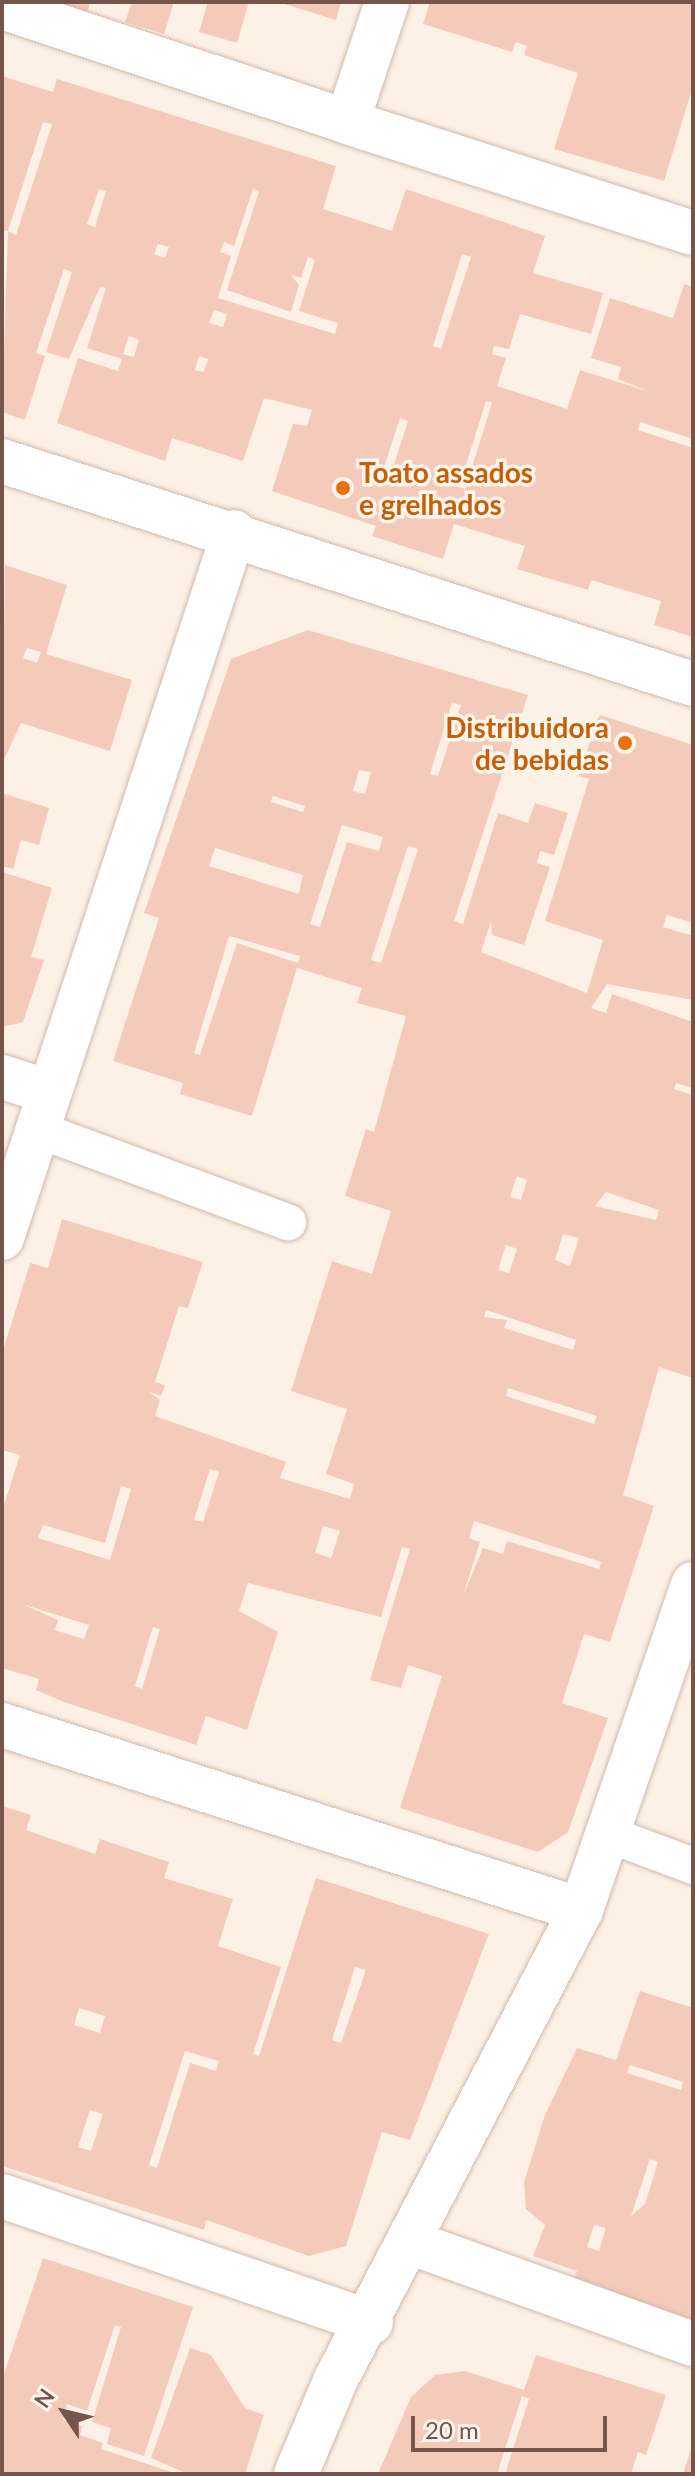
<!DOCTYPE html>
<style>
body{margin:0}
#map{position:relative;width:695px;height:2476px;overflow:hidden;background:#fdf1e5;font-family:Lato,sans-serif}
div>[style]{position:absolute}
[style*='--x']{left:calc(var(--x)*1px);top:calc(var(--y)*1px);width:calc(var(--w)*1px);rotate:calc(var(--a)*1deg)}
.building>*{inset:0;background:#f4cbbb}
.roads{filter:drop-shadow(0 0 2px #d1b9ad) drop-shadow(0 0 2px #d1b9ad)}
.lane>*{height:36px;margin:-18px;padding:0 18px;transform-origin:18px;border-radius:18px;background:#fff}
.street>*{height:44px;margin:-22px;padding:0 22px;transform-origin:22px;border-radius:22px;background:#fff}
.secondary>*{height:44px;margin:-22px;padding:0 22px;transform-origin:22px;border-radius:22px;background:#fff}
.dots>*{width:22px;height:22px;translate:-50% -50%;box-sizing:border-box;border:4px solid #fff5ec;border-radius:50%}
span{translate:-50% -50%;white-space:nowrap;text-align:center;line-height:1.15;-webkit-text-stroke:7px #fff5ec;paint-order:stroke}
.food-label{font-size:28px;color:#c56008;font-weight:700}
.left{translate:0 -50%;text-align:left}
.right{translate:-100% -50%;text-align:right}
.frame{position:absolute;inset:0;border:4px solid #775449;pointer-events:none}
.north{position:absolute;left:24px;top:2372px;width:80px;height:80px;-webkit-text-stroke:6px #fff5ec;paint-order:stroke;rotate:305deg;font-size:22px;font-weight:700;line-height:32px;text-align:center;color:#775449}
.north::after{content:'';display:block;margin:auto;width:28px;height:36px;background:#775449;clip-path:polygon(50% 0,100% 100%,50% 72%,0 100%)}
.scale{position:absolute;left:411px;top:2416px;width:196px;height:36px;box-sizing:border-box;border:4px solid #775449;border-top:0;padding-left:10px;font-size:24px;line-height:28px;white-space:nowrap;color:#775449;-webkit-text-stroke:6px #fff5ec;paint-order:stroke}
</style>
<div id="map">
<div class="building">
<div style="clip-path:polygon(57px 2px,90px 2px,88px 12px)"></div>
<div style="clip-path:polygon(132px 2px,174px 2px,164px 34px,125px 22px)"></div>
<div style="clip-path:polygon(208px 2px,249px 2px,237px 43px,199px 32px)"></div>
<div style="clip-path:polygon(278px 2px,341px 2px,336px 20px)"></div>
<div style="clip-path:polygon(430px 2px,693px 2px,693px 86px,664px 181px,554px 149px,578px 73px,524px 55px,527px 46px,516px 42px,512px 52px,423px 24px)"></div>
<div style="clip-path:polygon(evenodd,2px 76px,53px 92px,57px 79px,336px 166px,323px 209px,392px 231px,406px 189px,545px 236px,533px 273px,603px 293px,591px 334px,520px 314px,509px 349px,494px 346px,492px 354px,506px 358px,497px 386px,567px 409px,580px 370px,650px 392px,618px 379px,621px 367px,591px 358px,610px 298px,673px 318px,684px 284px,693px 287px,693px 439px,640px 422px,638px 430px,693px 448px,693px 637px,654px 625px,661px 601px,591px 580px,588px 590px,517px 569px,525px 546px,454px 524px,443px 559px,372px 536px,376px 526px,272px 491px,293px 424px,307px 426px,312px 410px,264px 398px,243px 461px,172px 438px,165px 461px,57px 423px,78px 358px,118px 371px,122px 359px,87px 348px,106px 288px,100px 287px,69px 359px,46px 352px,72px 272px,64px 269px,36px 353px,45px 356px,25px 420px,2px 412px,8px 231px,2px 230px,2px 76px,43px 122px,52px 124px,16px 235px,8px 231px,43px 122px,2px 76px,99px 189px,106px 191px,95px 227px,87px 224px,99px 189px,2px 76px,253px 189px,259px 191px,227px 290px,291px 312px,299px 285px,291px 275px,301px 278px,308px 257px,315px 260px,299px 311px,338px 323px,335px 334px,218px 298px,231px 256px,220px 252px,224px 242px,234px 246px,253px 189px,2px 76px,158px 244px,169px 247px,165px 258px,154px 254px,158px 244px,2px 76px,462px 254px,471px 257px,441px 349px,433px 346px,462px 254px,2px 76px,214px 310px,227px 314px,223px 327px,209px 323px,214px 310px,2px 76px,129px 336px,139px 340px,134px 357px,123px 354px,129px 336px,2px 76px,199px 356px,208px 359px,204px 372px,195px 370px,199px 356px,2px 76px,486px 401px,492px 403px,465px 489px,459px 487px,486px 401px,2px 76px,400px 418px,408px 421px,388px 483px,380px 480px,400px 418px)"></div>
<div style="clip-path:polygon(evenodd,5px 565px,67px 585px,46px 654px,132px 680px,110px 751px,21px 723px,2px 764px,5px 565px,27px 648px,41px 652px,37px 663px,23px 658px,27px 648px)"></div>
<div style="clip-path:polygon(evenodd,308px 630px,528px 695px,454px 921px,463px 924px,498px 813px,528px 823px,535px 803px,568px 813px,554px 855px,540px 851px,537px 863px,550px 867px,524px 945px,492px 935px,491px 921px,481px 952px,587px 993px,603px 940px,545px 921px,589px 779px,579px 776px,597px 720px,600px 715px,693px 745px,693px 923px,667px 915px,663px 927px,693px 936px,693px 1000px,607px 984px,591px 1008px,606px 1013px,612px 994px,693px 1022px,693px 1088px,676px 1083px,674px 1089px,693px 1095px,693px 1378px,659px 1367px,623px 1495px,654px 1506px,610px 1642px,584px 1634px,562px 1703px,608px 1718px,568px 1832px,538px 1852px,400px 1808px,442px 1676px,408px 1665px,401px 1688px,370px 1680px,410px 1549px,402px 1547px,381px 1617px,248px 1583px,239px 1611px,278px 1632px,247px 1730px,206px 1716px,196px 1745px,64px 1702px,36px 1690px,39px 1679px,2px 1668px,2px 1511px,20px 1455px,2px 1450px,2px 1354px,30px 1263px,48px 1268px,62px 1219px,203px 1262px,188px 1308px,179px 1306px,155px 1382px,165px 1385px,161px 1396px,149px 1392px,160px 1400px,155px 1416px,286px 1462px,280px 1478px,350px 1499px,354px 1484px,326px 1474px,347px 1409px,291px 1391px,332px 1261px,372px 1274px,391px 1211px,345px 1196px,366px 1129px,374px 1132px,406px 1016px,357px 1003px,362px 988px,297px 968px,252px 1116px,180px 1094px,183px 1083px,113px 1061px,159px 918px,144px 913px,231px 659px,308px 630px,452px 703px,461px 705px,438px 776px,430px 774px,452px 703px,308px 630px,359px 770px,371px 772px,365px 794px,353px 791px,359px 770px,308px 630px,273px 796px,305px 806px,303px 812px,271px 802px,273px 796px,308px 630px,342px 825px,383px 837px,379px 851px,347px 842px,320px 927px,310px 924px,342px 825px,308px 630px,408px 846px,418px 849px,381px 963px,371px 960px,408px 846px,308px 630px,215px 848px,303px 875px,299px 894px,209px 866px,215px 848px,308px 630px,229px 936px,300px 956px,298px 963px,237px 943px,200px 1055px,194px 1053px,229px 936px,308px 630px,517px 1176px,527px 1180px,521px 1200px,510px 1197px,517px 1176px,308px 630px,606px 1192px,659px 1210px,656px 1220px,595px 1206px,606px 1192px,308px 630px,563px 1234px,579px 1238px,570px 1266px,555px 1260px,563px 1234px,308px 630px,506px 1245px,517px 1249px,509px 1273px,498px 1270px,506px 1245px,308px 630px,486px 1310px,576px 1340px,573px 1350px,504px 1328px,507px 1320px,484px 1317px,486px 1310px,308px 630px,508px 1388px,597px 1416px,594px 1424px,506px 1396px,508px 1388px,308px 630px,210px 1469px,219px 1472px,203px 1522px,194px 1520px,210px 1469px,308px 630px,121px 1486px,131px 1489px,110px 1560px,38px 1538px,43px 1525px,105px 1543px,121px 1486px,308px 630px,474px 1521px,601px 1562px,599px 1569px,507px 1541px,503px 1554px,483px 1548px,463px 1596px,480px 1542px,469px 1538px,474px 1521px,308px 630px,323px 1526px,340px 1531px,331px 1558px,315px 1553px,323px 1526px,308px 630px,22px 1604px,89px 1625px,84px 1639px,55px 1630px,58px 1620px,22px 1604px,308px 630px,153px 1627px,160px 1629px,142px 1689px,135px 1686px,153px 1627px)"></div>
<div style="clip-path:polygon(2px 793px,49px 808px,39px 845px,21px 840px,13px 869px,2px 866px)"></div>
<div style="clip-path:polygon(2px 872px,52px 888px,31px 957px,44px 960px,23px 1022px,2px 1027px)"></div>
<div style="clip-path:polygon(evenodd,2px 1806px,31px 1815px,26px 1830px,95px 1854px,100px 1839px,169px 1862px,164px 1878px,233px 1899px,218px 1946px,281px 1967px,253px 2054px,259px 2056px,316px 1878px,489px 1934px,410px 2140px,382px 2132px,346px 2246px,309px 2256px,206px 2220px,204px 2230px,2px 2166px,2px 1806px,355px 1967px,366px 1970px,341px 2043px,332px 2040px,355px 1967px,2px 1806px,79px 2008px,105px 2016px,100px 2033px,74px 2025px,79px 2008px,2px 1806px,185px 2051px,219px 2061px,216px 2071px,190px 2063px,157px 2168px,149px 2165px,185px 2051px,2px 1806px,90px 2110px,103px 2114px,91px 2151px,78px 2147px,90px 2110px)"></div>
<div style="clip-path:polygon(evenodd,640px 1991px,693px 2008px,693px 2320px,573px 2280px,577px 2271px,533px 2256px,545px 2225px,526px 2209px,524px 2182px,545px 2115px,577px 2048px,616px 2060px,640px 1991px,630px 2065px,683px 2082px,681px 2090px,627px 2073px,630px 2065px,640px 1991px,650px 2159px,658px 2162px,645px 2204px,631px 2216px,650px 2159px,640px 1991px,594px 2225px,606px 2228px,599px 2251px,587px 2247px,594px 2225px)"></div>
<div style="clip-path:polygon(43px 2258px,193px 2307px,144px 2456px,107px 2444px,111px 2428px,92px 2422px,121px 2327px,115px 2325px,87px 2411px,67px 2404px,63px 2420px,82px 2426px,80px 2435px,103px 2443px,101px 2449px,178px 2474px,2px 2474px,2px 2380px)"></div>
<div style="clip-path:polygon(190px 2348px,211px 2355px,245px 2408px,264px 2415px,245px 2474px,188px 2474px,151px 2458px)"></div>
<div style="clip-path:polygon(536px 2355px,666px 2395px,646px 2455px,638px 2452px,631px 2474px,505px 2474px,529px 2399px,522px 2396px,497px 2474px,378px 2474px,411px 2397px,435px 2375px,465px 2371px,524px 2390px)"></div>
<div style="clip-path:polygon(692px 2446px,693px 2474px,683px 2474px)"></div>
</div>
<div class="roads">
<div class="lane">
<div style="--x:36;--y:1129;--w:269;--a:20.3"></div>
<div style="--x:610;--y:1835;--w:89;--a:20.5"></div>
</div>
<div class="street">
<div style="--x:387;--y:2;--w:126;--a:108.4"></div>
<div style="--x:347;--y:122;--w:363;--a:17.8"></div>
<div style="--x:2;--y:7;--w:364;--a:18.4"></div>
<div style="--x:2;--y:1077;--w:49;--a:17.7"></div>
<div style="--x:2;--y:1238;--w:743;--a:-71.81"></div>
<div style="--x:2;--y:1725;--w:608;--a:17.72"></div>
<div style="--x:2;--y:2196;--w:390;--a:18.9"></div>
<div style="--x:412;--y:2243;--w:299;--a:19.8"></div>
<div style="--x:296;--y:2474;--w:101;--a:-67.2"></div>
<div style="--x:335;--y:2381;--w:531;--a:-62.42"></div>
<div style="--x:581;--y:1910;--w:345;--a:-71"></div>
</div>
<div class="secondary">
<div style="--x:2;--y:461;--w:726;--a:17.89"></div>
</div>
</div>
<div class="dots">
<div style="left:343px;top:488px;background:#e8710a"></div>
<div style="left:625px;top:743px;background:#e8710a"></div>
</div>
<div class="food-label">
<span class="left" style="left:359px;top:488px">Toato assados<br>e grelhados</span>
<span class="right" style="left:609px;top:743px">Distribuidora<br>de bebidas</span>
</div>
<div class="frame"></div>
<div class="north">N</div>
<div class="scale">20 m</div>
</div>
